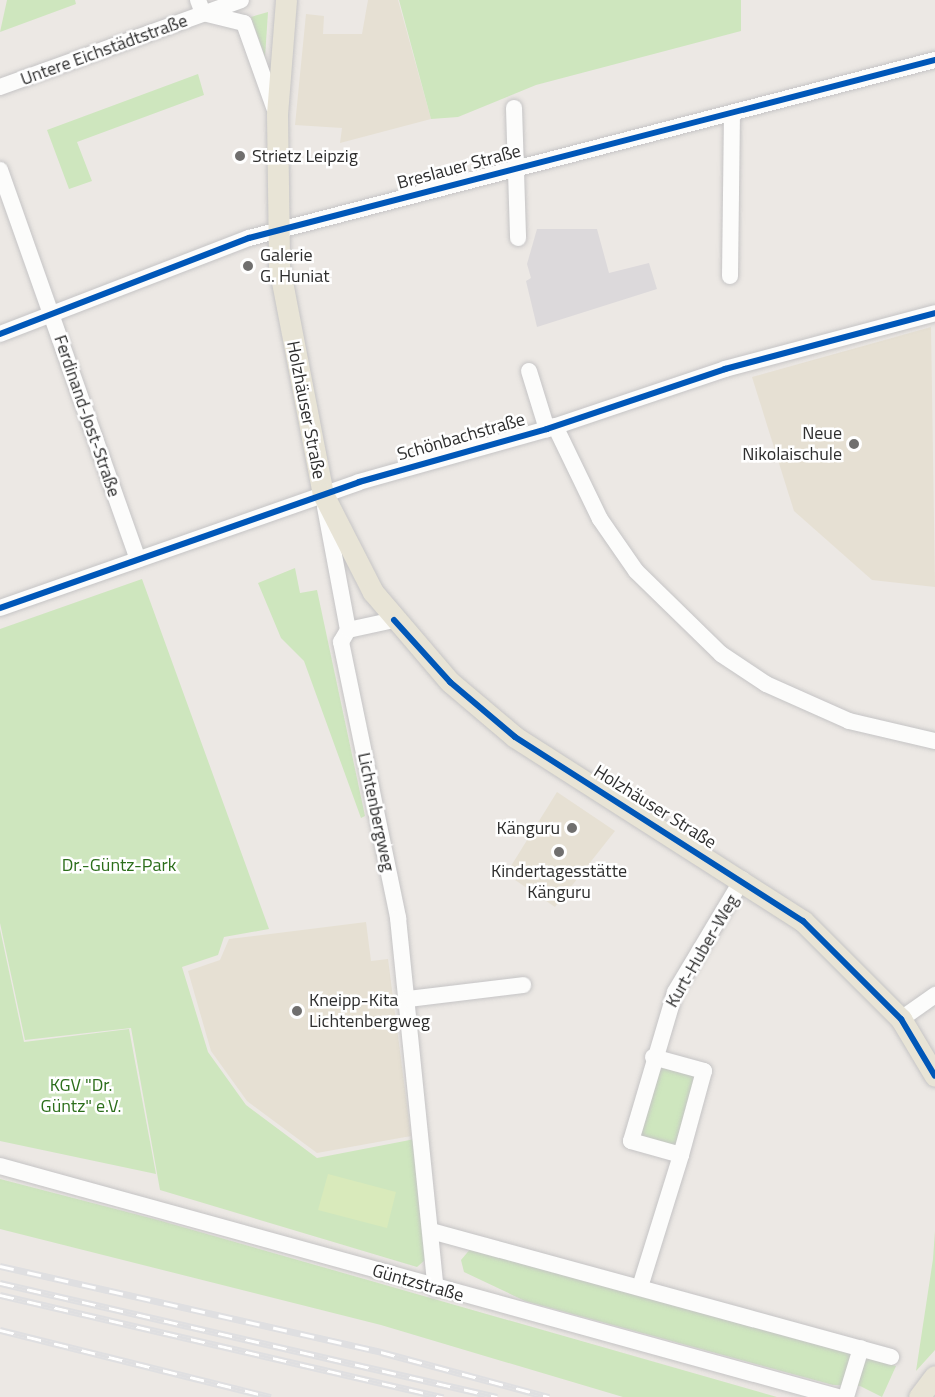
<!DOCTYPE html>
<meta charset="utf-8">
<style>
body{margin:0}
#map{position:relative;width:935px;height:1397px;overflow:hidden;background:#ece8e4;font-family:"Titillium Web",sans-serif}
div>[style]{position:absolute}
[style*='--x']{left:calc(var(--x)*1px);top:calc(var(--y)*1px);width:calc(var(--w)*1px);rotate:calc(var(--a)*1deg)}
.industrial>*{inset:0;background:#dcd9db}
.education>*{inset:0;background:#e6e0d3}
.green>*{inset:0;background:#cee6be}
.pitch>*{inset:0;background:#d9eabb}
.roads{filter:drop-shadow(0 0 2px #c5c4c5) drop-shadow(0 0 2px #c5c4c5)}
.minor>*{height:16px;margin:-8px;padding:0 8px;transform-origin:8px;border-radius:8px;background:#fcfcfb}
.major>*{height:21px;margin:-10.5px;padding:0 10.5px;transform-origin:10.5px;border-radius:10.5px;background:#e8e4d6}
.rail>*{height:7px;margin-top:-3.5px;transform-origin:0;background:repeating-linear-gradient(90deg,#fff 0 14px,#dfdfe1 0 28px);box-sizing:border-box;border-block:2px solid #dfdfe1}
.cycleway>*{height:6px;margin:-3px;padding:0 3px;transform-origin:3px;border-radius:3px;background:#0057b8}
.dots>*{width:16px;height:16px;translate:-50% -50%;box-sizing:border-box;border:3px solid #fff;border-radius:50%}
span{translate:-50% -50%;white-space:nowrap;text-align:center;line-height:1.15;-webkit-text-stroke:5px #fff;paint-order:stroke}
.street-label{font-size:18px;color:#2e2e2e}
.poi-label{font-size:18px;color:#2e2e2e}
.left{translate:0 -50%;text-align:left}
.right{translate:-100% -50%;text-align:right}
.park-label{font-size:18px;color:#2c6e1b}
</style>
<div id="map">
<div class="industrial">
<div style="clip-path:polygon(537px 229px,597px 229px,609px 273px,649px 263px,657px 289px,537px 327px,526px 281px,531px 278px,527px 264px)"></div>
</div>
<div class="education">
<div style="clip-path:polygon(368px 0,398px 0,431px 119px,340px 143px,342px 128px,295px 125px,306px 14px,324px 16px,323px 34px,362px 34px)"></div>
<div style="clip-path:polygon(931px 327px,935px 587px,872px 580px,794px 511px,752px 377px)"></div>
<div style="clip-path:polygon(557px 792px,615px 831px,555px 907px,506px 874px)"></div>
<div style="clip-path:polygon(366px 922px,371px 961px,388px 959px,411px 1136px,317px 1153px,247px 1101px,211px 1051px,188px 971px,220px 960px,229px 939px)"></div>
</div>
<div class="green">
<div style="clip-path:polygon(7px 0,75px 0,76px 4px,0 32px)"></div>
<div style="clip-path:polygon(399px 0,741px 0,741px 31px,536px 85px,458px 117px,431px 119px)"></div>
<div style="clip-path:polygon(268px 12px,265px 57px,251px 17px)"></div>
<div style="clip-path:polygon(198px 74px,204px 95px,77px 142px,92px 181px,69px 189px,47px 130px)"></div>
<div style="clip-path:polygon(295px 568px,300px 593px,317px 590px,365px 816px,361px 818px,304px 661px,281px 638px,258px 583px)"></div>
<div style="clip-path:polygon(142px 579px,269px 929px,224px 937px,218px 955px,182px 967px,208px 1052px,246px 1105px,317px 1158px,415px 1139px,425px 1260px,417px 1267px,160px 1190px,131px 1028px,25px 1040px,0 923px,0 629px)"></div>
<div style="clip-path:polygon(0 929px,24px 1042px,129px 1029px,156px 1174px,0 1141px)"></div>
<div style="clip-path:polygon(658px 1063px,699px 1074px,677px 1149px,637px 1139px)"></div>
<div style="clip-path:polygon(0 1179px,158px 1220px,777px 1397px,623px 1397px,381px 1325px,0 1229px)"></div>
<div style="clip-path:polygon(935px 1231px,935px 1350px,916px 1371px,933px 1259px)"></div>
<div style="clip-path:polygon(472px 1247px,868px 1358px,896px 1366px,882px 1397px,860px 1386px,833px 1385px,525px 1301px,464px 1272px,461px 1260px)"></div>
</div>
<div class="pitch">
<div style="clip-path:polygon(328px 1174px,396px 1192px,387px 1228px,318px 1210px)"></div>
</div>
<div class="roads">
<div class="minor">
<div style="--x:198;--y:0;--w:14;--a:69"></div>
<div style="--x:203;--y:13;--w:42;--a:13.7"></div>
<div style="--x:244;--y:23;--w:92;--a:70.4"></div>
<div style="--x:0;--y:87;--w:256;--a:-19.8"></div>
<div style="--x:514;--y:108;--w:130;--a:88.2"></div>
<div style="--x:0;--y:170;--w:413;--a:70.5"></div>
<div style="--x:730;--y:276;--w:162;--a:-89.3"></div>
<div style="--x:0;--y:334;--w:267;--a:-21.1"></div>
<div style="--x:249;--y:238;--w:709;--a:-14.55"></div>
<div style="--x:529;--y:371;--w:61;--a:72.8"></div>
<div style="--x:555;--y:426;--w:103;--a:64.2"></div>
<div style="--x:600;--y:519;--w:63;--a:55.3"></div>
<div style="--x:636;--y:571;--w:119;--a:44.3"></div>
<div style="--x:721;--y:654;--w:54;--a:33.7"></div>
<div style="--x:766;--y:684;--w:91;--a:24"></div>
<div style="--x:849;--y:721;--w:88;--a:13.1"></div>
<div style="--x:325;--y:507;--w:125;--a:79.4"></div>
<div style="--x:0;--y:608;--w:380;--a:-19.3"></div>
<div style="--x:359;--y:482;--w:195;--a:-15.7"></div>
<div style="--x:547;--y:429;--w:188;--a:-18.6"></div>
<div style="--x:725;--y:369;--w:217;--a:-14.9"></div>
<div style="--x:394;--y:620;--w:47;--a:167.7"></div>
<div style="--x:348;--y:630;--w:14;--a:120"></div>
<div style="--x:341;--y:642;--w:282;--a:78.3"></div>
<div style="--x:398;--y:918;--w:373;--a:84.2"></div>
<div style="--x:408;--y:999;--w:116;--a:-6.9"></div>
<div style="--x:901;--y:1019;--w:42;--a:-35.2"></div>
<div style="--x:653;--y:1057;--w:53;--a:15.4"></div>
<div style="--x:704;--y:1071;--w:87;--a:105.3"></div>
<div style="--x:0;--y:1166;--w:869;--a:15.41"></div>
<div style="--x:431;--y:1231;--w:477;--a:15.3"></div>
<div style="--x:640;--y:1287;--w:138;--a:-72.7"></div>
<div style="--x:681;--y:1155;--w:52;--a:-164.4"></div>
<div style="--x:631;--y:1141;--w:155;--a:-73.5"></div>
<div style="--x:675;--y:992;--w:131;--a:-59.1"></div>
<div style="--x:846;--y:1397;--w:51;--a:-73"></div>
</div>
<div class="major">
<div style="--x:286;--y:0;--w:114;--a:94.5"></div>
<div style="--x:277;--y:114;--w:152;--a:89.2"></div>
<div style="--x:279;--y:266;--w:232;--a:79.1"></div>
<div style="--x:323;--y:494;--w:110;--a:63"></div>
<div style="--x:373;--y:592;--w:118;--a:49.5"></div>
<div style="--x:450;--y:682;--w:85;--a:40.2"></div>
<div style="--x:515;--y:737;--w:342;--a:32.6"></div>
<div style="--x:803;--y:921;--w:139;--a:45"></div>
<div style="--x:901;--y:1019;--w:66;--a:59.2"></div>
<div style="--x:919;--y:1397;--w:26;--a:-53"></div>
</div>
</div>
<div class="rail">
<div style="--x:0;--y:1266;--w:391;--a:12.7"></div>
<div style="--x:381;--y:1352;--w:174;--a:15"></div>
<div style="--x:0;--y:1283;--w:510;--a:12.92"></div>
<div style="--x:0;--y:1295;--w:455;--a:13"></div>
<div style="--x:0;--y:1330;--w:279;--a:13.9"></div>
</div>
<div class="cycleway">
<div style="--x:0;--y:334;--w:267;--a:-21.1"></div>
<div style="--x:249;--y:238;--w:709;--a:-14.55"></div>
<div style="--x:0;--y:608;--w:380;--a:-19.3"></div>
<div style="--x:359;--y:482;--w:195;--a:-15.7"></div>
<div style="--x:547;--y:429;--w:188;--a:-18.6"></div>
<div style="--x:725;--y:369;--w:217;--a:-14.9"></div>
<div style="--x:394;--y:620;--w:84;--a:47.9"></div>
<div style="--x:450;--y:682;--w:85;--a:40.2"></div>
<div style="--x:515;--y:737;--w:342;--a:32.6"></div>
<div style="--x:803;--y:921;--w:139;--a:45"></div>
<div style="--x:901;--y:1019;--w:66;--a:59.2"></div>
</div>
<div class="dots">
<div style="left:240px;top:156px;background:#706f6e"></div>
<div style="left:248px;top:266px;background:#706f6e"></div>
<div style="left:854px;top:444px;background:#706f6e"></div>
<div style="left:572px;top:828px;background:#706f6e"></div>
<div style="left:559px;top:852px;background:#706f6e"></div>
<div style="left:297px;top:1011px;background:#706f6e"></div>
</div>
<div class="street-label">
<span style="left:104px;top:50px;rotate:-20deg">Untere Eichstädtstraße</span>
<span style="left:459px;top:167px;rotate:-15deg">Breslauer Straße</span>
<span style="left:306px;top:410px;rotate:79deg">Holzhäuser Straße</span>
<span style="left:87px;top:416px;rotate:71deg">Ferdinand-Jost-Straße</span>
<span style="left:461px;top:437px;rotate:-16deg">Schönbachstraße</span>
<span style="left:655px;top:807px;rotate:32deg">Holzhäuser Straße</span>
<span style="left:376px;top:812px;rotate:78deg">Lichtenbergweg</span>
<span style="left:702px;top:951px;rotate:-60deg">Kurt-Huber-Weg</span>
<span style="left:418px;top:1283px;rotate:16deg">Güntzstraße</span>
</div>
<div class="poi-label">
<span class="left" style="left:252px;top:156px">Strietz Leipzig</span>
<span class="left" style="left:260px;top:266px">Galerie<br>G. Huniat</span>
<span class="right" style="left:842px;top:444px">Neue<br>Nikolaischule</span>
<span class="right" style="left:560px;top:828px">Känguru</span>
<span style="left:559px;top:882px">Kindertagesstätte<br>Känguru</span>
<span class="left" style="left:309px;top:1011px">Kneipp-Kita<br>Lichtenbergweg</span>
</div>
<div class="park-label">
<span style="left:119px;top:865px">Dr.-Güntz-Park</span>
<span style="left:81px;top:1096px">KGV "Dr.<br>Güntz" e.V.</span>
</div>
</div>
